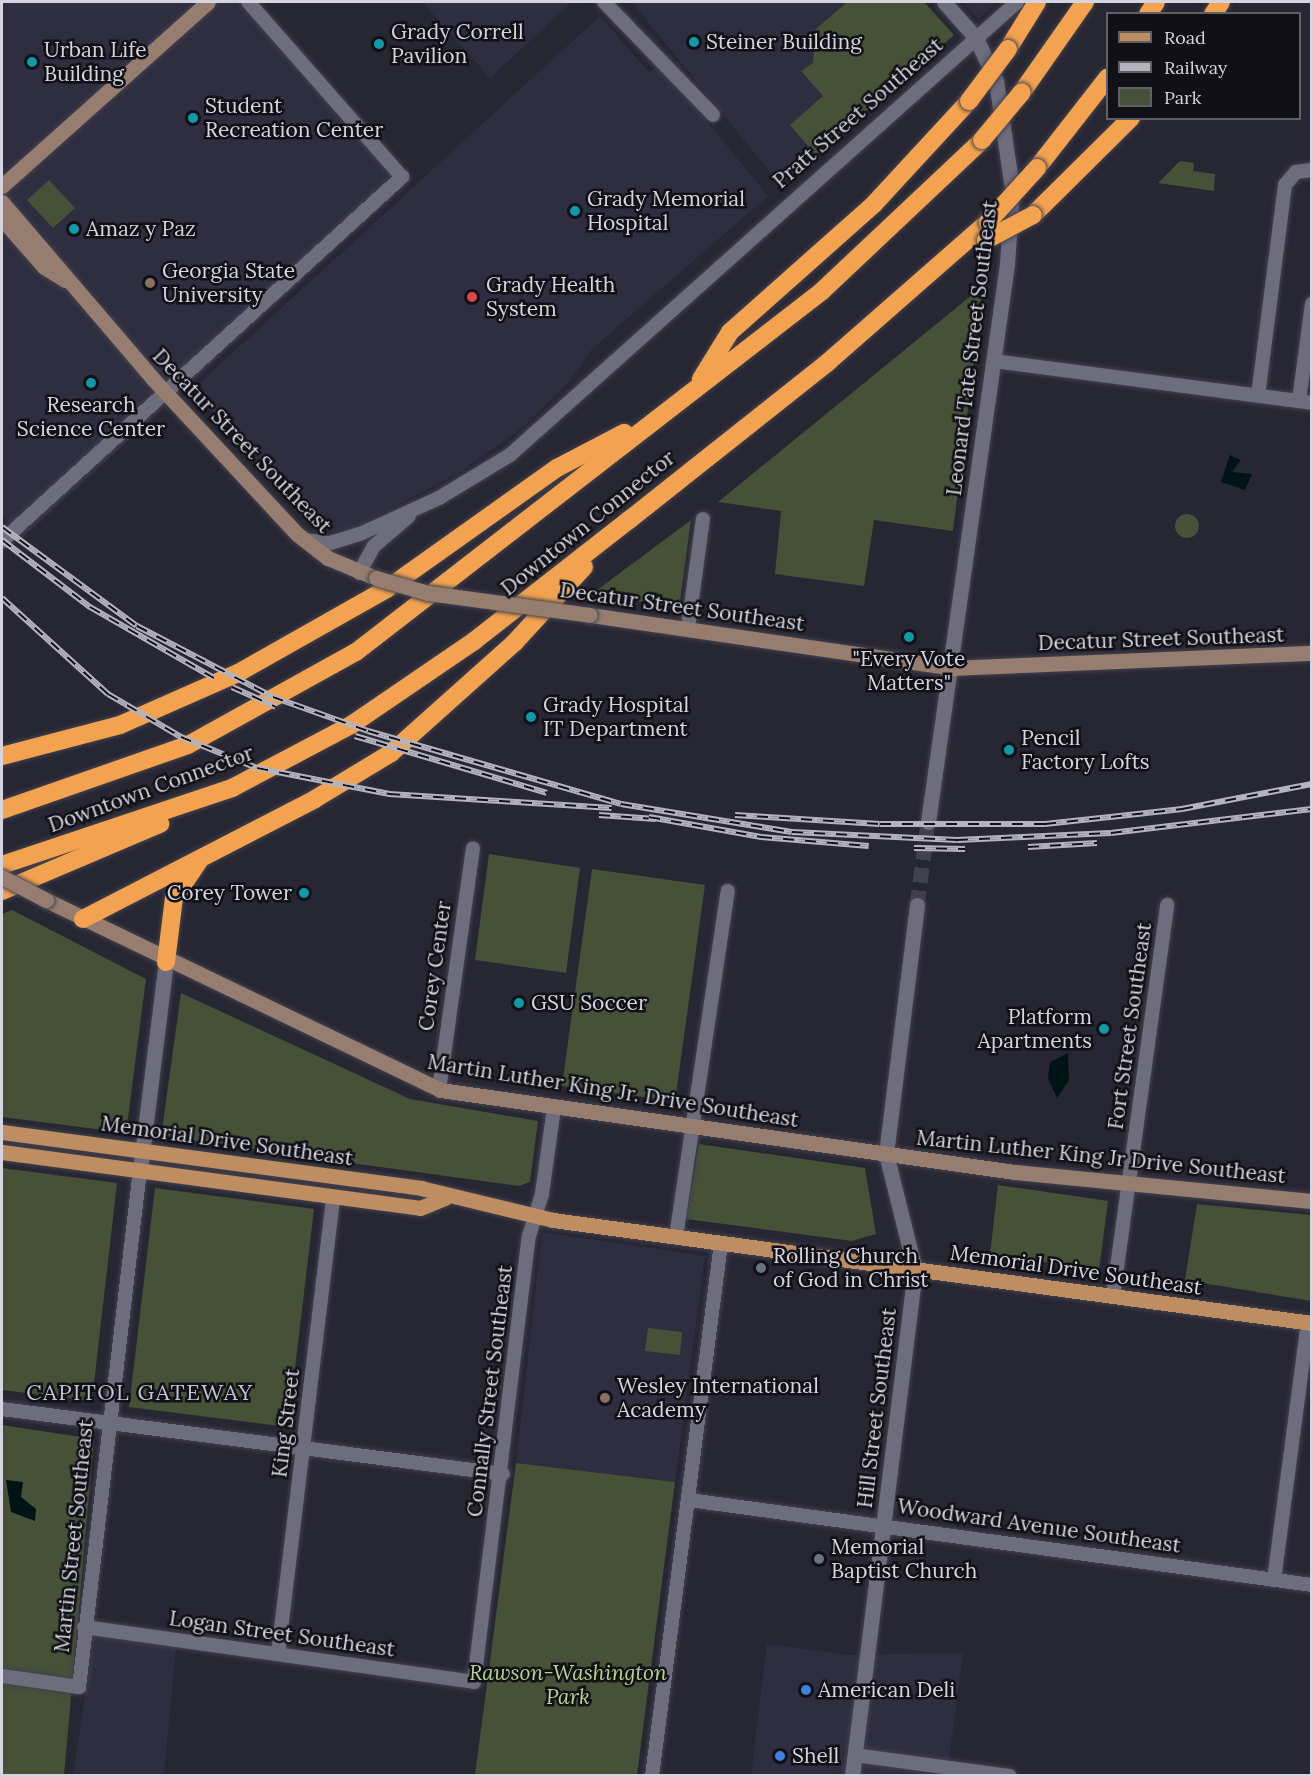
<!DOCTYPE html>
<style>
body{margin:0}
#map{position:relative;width:1313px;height:1777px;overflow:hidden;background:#272633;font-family:Lora,serif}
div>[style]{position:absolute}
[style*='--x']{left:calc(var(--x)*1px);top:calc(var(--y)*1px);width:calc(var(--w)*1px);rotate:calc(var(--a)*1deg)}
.built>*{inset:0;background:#2f2e41}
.green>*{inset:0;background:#465137}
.round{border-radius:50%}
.water>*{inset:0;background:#011415}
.tertiary-tunnel>*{height:15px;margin-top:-7.5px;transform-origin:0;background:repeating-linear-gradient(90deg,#41404d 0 15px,transparent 0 23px)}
.roads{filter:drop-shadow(0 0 2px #43424e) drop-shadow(0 0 2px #43424e)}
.minor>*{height:14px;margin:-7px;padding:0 7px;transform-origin:7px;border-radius:7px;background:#6e6d7e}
.tertiary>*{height:15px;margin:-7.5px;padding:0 7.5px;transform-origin:7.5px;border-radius:7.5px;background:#6e6d7e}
.secondary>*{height:15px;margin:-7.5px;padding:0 7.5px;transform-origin:7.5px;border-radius:7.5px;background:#967d70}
.primary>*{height:15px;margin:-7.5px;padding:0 7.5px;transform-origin:7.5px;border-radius:7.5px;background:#be8d62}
.motorway>*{height:18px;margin:-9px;padding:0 9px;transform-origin:9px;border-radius:9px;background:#f3a34f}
.rail>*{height:6px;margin-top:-3px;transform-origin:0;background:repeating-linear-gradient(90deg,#101016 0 11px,#b5b4be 0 22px);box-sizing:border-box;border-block:2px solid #b5b4be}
.bridges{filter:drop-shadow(0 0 2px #43424e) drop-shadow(0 0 2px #43424e)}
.secondary-bridge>*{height:15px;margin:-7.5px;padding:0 7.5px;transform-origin:7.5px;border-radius:7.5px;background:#967d70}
.motorway-bridge>*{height:18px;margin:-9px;padding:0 9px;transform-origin:9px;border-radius:9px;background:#f3a34f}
.dots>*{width:16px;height:16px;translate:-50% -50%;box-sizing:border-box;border:3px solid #101016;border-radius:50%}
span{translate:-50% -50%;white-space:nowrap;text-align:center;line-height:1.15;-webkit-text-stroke:5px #101016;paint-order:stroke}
.poi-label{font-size:21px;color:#d6d5df}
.left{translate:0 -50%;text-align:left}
.right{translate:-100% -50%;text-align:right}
.street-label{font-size:21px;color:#d6d5df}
.park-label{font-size:21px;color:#b7d58c;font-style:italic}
.neighbourhood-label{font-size:22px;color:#c2c2d4;letter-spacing:1.5px}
.frame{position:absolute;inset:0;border:3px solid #d6d5df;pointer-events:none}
.legend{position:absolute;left:1106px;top:12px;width:195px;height:108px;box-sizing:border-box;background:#101016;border:2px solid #5f5f66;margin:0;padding:8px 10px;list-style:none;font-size:18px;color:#d6d5df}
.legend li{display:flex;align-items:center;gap:12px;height:30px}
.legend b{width:30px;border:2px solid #5f5f66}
</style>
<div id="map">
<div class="built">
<div style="clip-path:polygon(2px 2px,241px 2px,406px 183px,23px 538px,2px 516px)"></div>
<div style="clip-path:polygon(422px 2px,572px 2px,490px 78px)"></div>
<div style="clip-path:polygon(632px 2px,924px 2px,954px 35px,781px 186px)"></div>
<div style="clip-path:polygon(962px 2px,997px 2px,978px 19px)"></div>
<div style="clip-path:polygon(600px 16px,649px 72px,660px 64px,768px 196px,592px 349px,570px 381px,522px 428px,460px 472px,361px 524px,334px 532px,314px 528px,193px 389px)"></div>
<div style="clip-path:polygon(542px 1232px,705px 1256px,675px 1482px,516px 1463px)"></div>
<div style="clip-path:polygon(94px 1636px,176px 1647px,164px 1775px,73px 1775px)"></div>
<div style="clip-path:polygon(767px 1644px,848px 1655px,963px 1653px,948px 1767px,1010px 1776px,751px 1776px)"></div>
</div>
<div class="green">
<div style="clip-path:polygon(847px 2px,924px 2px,954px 35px,816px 155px,790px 125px,823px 96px,801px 71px,813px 63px,815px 30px)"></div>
<div style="clip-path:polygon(1180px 161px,1194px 163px,1193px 171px,1215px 174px,1214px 191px,1158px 183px)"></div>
<div style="clip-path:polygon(49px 180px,75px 208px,53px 228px,27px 200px)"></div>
<div style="clip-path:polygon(983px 286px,953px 531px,874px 520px,864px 586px,775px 574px,781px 511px,718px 502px)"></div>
<div class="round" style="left:1175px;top:514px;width:24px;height:24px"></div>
<div style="clip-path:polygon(691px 520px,679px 609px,593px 593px)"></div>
<div style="clip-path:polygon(489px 854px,580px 868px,566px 973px,475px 960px)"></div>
<div style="clip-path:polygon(592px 869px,705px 885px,675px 1101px,562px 1086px)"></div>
<div style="clip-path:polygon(12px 910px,146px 979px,126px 1133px,2px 1117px,2px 914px)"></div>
<div style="clip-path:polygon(181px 993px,410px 1099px,538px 1121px,530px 1182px,519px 1186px,161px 1137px)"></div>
<div style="clip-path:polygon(699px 1144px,865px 1168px,876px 1234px,852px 1241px,686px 1219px)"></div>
<div style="clip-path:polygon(2px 1168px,117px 1183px,92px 1401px,2px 1390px)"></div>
<div style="clip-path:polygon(998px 1185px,1108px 1201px,1099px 1270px,990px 1254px)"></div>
<div style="clip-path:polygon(155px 1188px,314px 1209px,288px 1427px,129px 1407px)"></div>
<div style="clip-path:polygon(1197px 1204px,1311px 1215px,1311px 1301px,1185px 1280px)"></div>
<div style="clip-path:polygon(648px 1328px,682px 1332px,680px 1355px,645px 1351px)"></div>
<div style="clip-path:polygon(2px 1425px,94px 1439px,64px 1775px,2px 1776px)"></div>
<div style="clip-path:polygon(516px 1463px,675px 1482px,637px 1775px,475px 1775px)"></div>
</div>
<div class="water">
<div style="clip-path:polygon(1230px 455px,1241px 460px,1232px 472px,1252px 474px,1245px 490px,1221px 482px)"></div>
<div style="clip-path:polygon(1068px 1053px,1069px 1080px,1057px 1098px,1048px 1078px,1050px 1062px)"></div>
<div style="clip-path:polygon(6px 1480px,23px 1482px,21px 1497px,36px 1509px,35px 1521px,11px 1512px)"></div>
</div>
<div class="tertiary-tunnel">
<div style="--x:917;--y:905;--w:84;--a:-82.5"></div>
</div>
<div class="roads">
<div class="minor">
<div style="--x:604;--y:2;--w:157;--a:46"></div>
<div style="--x:994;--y:361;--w:321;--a:7.5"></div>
<div style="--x:1258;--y:396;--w:213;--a:-82.7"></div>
<div style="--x:1285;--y:185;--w:17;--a:-50"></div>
<div style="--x:1296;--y:172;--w:16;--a:-7"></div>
<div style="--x:1299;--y:401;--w:98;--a:-82.4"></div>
<div style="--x:304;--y:540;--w:26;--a:7"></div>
<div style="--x:330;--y:543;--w:31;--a:-17"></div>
<div style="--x:360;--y:534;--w:87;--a:-24.5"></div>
<div style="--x:439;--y:498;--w:83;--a:-31.2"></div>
<div style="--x:510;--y:455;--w:680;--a:-41.78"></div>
<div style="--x:2;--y:541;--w:541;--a:-42.3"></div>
<div style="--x:402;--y:177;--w:233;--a:-131.3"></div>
<div style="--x:359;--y:573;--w:31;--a:-61"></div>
<div style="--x:374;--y:546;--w:46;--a:-40.6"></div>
<div style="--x:688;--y:628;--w:110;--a:-82.2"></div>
<div style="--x:439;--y:1090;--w:244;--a:-82"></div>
<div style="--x:676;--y:1237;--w:350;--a:-81.5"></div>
<div style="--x:1113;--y:1296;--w:395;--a:-82.1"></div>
<div style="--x:2;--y:1409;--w:505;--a:7.39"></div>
<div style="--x:689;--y:1500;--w:629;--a:7.77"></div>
<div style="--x:1274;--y:1580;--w:260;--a:-82.5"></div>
<div style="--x:84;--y:1627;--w:394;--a:8"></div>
<div style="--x:474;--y:1682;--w:449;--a:-83"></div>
<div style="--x:529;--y:1236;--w:44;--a:-72.8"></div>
<div style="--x:542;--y:1194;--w:88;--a:-82.1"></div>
<div style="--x:278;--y:1654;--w:460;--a:-83.1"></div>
<div style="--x:2;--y:1676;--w:78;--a:8.1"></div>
<div style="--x:79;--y:1687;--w:521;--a:-83.27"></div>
<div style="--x:855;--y:1755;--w:156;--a:7.7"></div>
<div style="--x:652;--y:1776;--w:537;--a:-82.62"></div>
</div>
<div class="tertiary">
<div style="--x:928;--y:822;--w:564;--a:-81.94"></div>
<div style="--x:1007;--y:264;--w:76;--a:-86.2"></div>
<div style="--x:1012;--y:188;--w:108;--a:-98.5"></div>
<div style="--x:996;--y:81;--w:47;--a:-114.9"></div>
<div style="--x:976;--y:38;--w:48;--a:-131.6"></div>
<div style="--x:140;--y:1170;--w:210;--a:-82.9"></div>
<div style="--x:852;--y:1776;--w:510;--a:-82.9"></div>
<div style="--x:915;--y:1270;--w:120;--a:-104"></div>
<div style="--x:886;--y:1154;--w:251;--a:-82.9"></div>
</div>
<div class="secondary">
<div style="--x:2;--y:186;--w:276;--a:-41.8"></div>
<div style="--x:2;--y:202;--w:233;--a:49.5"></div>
<div style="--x:153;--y:379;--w:212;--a:47.1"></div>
<div style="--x:297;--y:534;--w:39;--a:38"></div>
<div style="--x:328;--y:558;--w:52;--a:22.6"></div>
<div style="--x:2;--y:219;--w:64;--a:48.8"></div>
<div style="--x:44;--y:267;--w:25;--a:32"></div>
<div style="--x:590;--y:615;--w:366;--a:8.3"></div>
<div style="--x:952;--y:668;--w:360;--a:-2.4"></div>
<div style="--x:46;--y:900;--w:437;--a:25.7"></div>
<div style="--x:440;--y:1090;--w:581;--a:8.12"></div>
<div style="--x:1015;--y:1172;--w:298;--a:5.6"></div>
</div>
<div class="primary">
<div style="--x:2;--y:1132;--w:423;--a:7.6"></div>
<div style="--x:421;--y:1188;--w:136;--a:13.6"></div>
<div style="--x:553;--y:1220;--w:766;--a:7.73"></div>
<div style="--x:2;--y:1152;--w:422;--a:7.6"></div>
<div style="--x:420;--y:1208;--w:27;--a:-22"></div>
</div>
<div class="motorway">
<div style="--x:1148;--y:14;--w:14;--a:-56"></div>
<div style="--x:1213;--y:14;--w:14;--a:-56"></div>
<div style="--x:1008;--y:49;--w:55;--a:-58.3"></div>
<div style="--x:1022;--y:92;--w:110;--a:-55"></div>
<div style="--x:1037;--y:168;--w:115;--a:-52"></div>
<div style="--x:1033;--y:215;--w:138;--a:-44.7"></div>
<div style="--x:701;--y:379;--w:55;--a:-58.3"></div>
<div style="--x:730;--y:332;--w:193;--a:-41.6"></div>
<div style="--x:874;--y:204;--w:140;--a:-47.3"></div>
<div style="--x:2;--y:756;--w:122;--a:-14.7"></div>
<div style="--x:120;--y:725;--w:129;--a:-23.8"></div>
<div style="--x:238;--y:673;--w:172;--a:-29.5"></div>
<div style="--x:388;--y:588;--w:207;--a:-35.4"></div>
<div style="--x:557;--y:468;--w:76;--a:-27.6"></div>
<div style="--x:2;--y:810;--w:197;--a:-19.3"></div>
<div style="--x:188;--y:745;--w:192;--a:-29"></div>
<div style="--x:356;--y:652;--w:589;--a:-37.76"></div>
<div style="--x:822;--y:291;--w:220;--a:-43.3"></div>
<div style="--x:2;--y:865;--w:243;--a:-18.5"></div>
<div style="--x:232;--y:788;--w:135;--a:-27.9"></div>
<div style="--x:351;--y:725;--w:149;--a:-34.3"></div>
<div style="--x:474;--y:641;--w:197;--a:-38"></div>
<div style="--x:629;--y:520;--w:254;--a:-38.4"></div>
<div style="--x:828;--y:362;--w:213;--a:-41.2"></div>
<div style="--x:2;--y:891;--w:172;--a:-23"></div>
<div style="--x:83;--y:919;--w:261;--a:-27.3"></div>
<div style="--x:315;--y:799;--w:89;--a:-31.2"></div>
<div style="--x:391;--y:753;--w:166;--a:-41.8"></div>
<div style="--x:515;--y:642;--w:102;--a:-47.4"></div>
<div style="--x:166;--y:962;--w:64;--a:-82.9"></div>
<div style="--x:174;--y:898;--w:45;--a:-56"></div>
</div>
</div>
<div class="rail">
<div style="--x:2;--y:527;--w:167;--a:36.3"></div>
<div style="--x:137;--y:626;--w:153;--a:27.6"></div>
<div style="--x:273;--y:697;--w:101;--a:19.7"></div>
<div style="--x:368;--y:731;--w:263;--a:16.1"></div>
<div style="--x:621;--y:804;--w:173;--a:9.3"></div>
<div style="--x:792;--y:832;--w:165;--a:2.8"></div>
<div style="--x:957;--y:840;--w:154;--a:-2.6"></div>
<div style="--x:1111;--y:833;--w:202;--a:-6.8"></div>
<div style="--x:2;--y:540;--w:111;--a:37.3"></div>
<div style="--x:90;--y:607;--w:143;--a:29.8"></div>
<div style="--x:2;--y:598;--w:143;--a:42.2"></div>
<div style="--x:108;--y:694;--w:85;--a:30.5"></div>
<div style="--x:181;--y:737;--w:82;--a:22.2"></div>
<div style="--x:257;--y:768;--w:135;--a:11.1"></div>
<div style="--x:389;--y:794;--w:223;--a:3.6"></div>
<div style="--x:232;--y:687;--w:48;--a:24.4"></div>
<div style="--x:355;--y:736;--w:200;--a:16.5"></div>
<div style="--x:599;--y:815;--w:57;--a:4"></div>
<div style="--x:735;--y:815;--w:145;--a:3.6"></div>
<div style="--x:880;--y:824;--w:165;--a:0"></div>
<div style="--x:1045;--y:824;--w:138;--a:-6.2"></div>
<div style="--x:1182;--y:809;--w:132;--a:-10.9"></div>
<div style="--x:649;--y:817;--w:114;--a:10.1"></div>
<div style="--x:761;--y:837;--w:108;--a:4.8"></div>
<div style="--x:1028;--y:847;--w:69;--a:-3.3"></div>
<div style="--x:914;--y:848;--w:51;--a:1.1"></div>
</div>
<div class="bridges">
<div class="secondary-bridge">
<div style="--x:376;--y:578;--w:54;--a:16.1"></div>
<div style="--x:428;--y:593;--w:163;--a:7.7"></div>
<div style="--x:2;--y:877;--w:50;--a:27.6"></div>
</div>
<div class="motorway-bridge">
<div style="--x:969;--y:101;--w:65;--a:-53.1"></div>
<div style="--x:982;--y:140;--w:62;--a:-50.2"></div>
<div style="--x:988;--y:222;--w:73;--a:-47.8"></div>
<div style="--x:986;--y:240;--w:53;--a:-28"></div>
</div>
</div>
<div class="dots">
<div style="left:694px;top:42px;background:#0f9aa8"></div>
<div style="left:379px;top:44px;background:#0f9aa8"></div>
<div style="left:32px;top:62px;background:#0f9aa8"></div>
<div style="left:193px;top:118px;background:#0f9aa8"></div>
<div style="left:575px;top:211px;background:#0f9aa8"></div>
<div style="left:74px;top:229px;background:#0f9aa8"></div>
<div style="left:150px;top:283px;background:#8d6e63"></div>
<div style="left:472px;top:297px;background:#e0444e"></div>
<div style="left:91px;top:383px;background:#0f9aa8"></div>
<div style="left:909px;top:637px;background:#0f9aa8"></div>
<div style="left:531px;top:717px;background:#0f9aa8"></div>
<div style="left:1009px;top:750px;background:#0f9aa8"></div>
<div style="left:304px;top:893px;background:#0f9aa8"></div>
<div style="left:519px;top:1003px;background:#0f9aa8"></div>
<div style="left:1104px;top:1029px;background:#0f9aa8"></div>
<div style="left:761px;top:1268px;background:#6b7280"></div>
<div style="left:605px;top:1398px;background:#8d6e63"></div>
<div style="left:819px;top:1559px;background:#6b7280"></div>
<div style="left:806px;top:1690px;background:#3f7fe0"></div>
<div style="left:780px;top:1756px;background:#3f7fe0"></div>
</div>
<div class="poi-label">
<span class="left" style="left:391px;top:44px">Grady Correll<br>Pavilion</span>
<span class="left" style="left:706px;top:42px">Steiner Building</span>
<span class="left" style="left:44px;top:62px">Urban Life<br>Building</span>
<span class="left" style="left:205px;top:118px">Student<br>Recreation Center</span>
<span class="left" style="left:587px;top:211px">Grady Memorial<br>Hospital</span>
<span class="left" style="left:86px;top:229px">Amaz y Paz</span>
<span class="left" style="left:162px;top:283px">Georgia State<br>University</span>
<span class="left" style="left:486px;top:297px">Grady Health<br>System</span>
<span style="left:91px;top:417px">Research<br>Science Center</span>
<span style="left:909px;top:671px">"Every Vote<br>Matters"</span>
<span class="left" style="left:543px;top:717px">Grady Hospital<br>IT Department</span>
<span class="left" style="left:1021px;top:750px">Pencil<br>Factory Lofts</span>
<span class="right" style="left:292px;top:893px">Corey Tower</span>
<span class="left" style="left:531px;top:1003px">GSU Soccer</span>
<span class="right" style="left:1092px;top:1029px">Platform<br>Apartments</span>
<span class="left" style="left:773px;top:1268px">Rolling Church<br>of God in Christ</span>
<span class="left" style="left:617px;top:1398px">Wesley International<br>Academy</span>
<span class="left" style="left:831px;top:1559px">Memorial<br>Baptist Church</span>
<span class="left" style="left:818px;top:1690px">American Deli</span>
<span class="left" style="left:792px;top:1756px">Shell</span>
</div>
<div class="street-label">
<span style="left:858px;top:113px;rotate:-41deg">Pratt Street Southeast</span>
<span style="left:972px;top:348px;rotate:-83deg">Leonard Tate Street Southeast</span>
<span style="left:242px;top:441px;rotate:46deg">Decatur Street Southeast</span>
<span style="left:588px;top:523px;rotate:-39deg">Downtown Connector</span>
<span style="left:682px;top:607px;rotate:8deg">Decatur Street Southeast</span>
<span style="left:1161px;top:639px;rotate:-2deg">Decatur Street Southeast</span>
<span style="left:151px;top:789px;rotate:-20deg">Downtown Connector</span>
<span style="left:435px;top:966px;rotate:-82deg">Corey Center</span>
<span style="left:1130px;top:1026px;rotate:-82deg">Fort Street Southeast</span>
<span style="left:613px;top:1091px;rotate:9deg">Martin Luther King Jr. Drive Southeast</span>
<span style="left:227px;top:1141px;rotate:8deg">Memorial Drive Southeast</span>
<span style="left:1101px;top:1157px;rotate:6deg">Martin Luther King Jr Drive Southeast</span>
<span style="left:1076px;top:1270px;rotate:8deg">Memorial Drive Southeast</span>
<span style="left:490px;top:1391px;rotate:-83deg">Connally Street Southeast</span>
<span style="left:877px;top:1408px;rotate:-83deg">Hill Street Southeast</span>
<span style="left:286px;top:1423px;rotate:-83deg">King Street</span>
<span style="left:1039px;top:1526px;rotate:8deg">Woodward Avenue Southeast</span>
<span style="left:74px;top:1536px;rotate:-84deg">Martin Street Southeast</span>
<span style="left:282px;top:1634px;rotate:8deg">Logan Street Southeast</span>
</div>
<div class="park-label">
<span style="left:568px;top:1685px">Rawson-Washington<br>Park</span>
</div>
<div class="neighbourhood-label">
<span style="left:140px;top:1393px">CAPITOL GATEWAY</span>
</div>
<div class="frame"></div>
<ul class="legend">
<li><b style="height:8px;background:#be8d62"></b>Road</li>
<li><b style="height:8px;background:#b5b4be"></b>Railway</li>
<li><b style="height:16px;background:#465137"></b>Park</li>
</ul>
</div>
